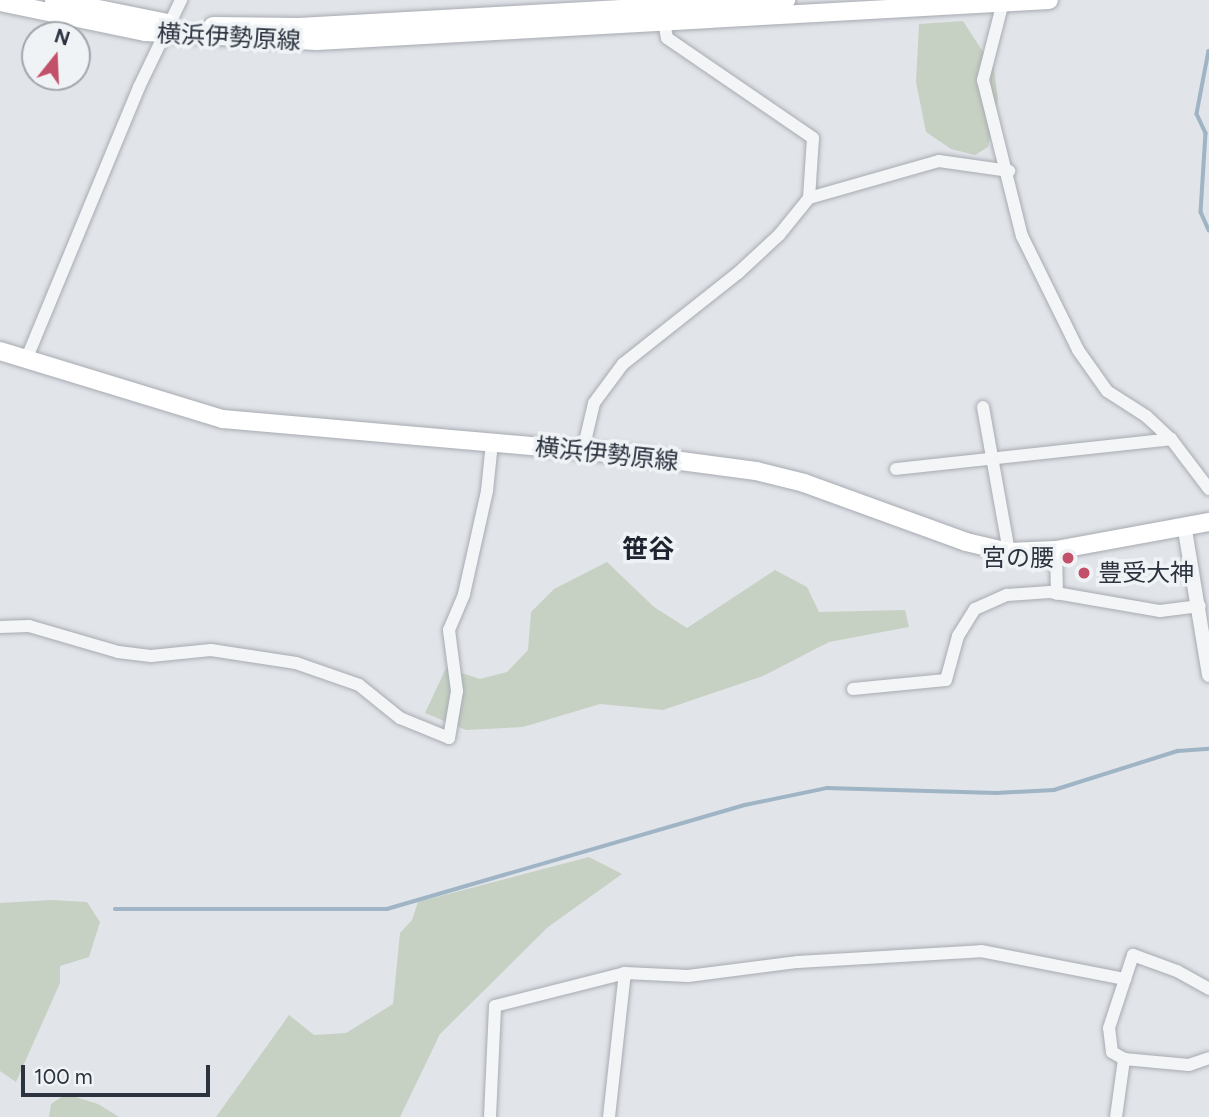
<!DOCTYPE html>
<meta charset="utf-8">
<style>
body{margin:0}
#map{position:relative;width:1209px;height:1117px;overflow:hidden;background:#e1e4e8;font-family:Figtree,"Noto Sans JP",sans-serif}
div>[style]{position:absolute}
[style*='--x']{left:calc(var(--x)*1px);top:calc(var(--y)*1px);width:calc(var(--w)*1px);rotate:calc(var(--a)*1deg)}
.green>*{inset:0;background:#c7d1c3}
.stream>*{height:3.5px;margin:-1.75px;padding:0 1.75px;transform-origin:1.75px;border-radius:1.75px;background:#9fb4c5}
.roads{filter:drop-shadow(0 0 2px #a7abb2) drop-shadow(0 0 2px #a7abb2)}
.minor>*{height:12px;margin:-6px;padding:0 6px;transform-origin:6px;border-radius:6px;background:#f3f5f7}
.tertiary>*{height:14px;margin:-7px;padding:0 7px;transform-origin:7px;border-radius:7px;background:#f3f5f7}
.primary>*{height:18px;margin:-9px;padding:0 9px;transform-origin:9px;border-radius:9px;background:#fff}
.dots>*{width:19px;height:19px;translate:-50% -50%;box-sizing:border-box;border:4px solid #f0f3f6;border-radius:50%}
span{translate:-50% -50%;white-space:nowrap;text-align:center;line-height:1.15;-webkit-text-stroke:7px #f0f3f6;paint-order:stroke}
.street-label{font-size:24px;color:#2b333f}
.poi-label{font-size:24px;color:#2b333f}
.right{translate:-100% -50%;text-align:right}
.left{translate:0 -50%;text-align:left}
.neighbourhood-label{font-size:26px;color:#1d242f;font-weight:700}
.north{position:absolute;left:21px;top:21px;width:70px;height:70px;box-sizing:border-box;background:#f0f3f6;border:2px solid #a1a6ad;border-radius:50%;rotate:18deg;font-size:19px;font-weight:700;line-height:28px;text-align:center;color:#2b333f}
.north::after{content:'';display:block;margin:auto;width:24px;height:32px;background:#c35069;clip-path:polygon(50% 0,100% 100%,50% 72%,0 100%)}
.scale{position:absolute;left:21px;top:1065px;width:189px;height:32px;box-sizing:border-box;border:4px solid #2b333f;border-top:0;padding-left:9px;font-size:21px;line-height:24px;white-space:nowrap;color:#2b333f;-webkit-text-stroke:5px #f0f3f6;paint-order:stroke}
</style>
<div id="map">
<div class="green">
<div style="clip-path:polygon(963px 21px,994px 69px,998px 99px,988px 147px,975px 155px,951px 149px,926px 132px,916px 82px,919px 24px)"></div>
<div style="clip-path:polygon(607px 562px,654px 607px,687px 628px,775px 570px,807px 587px,819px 612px,905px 610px,909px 627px,829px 642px,763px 676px,663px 710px,600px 704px,523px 727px,466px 730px,425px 713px,446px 668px,480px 679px,507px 672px,528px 650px,531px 612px,554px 589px)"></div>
<div style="clip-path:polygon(589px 857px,622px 874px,548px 927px,440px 1034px,400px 1117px,216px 1117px,289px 1015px,314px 1035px,346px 1033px,393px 1004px,400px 933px,412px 920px,418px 902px)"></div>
<div style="clip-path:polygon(51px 900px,87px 902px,100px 922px,89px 957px,60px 966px,60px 983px,16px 1082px,0 1071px,0 903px)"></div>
<div style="clip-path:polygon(66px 1094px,98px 1104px,119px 1117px,49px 1117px,51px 1104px)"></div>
</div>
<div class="stream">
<div style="--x:1209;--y:51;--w:64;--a:100.8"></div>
<div style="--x:1197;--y:114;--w:21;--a:65"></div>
<div style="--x:1206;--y:133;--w:79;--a:93.6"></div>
<div style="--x:1201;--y:212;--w:20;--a:66"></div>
<div style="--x:115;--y:909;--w:272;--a:0"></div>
<div style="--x:387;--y:909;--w:373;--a:-16.2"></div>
<div style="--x:745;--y:805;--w:84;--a:-11.7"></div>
<div style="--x:827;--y:788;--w:169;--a:1.7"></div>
<div style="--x:996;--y:793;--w:58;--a:-3"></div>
<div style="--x:1054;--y:790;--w:130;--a:-17.5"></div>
<div style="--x:1178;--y:751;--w:31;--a:-4"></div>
</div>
<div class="roads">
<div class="minor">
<div style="--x:1003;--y:2;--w:81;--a:104.4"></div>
<div style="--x:983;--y:80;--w:161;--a:76"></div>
<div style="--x:1022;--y:236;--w:127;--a:63.8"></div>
<div style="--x:1078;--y:350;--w:50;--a:54.7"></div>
<div style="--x:1107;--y:391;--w:46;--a:32.7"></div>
<div style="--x:1146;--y:416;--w:34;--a:43"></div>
<div style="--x:1171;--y:439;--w:63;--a:52.8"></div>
<div style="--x:809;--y:198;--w:135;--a:-15.9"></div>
<div style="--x:939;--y:161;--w:71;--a:8.1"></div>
<div style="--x:26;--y:360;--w:295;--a:-67.5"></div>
<div style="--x:139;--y:87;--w:97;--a:-64.2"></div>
<div style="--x:983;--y:407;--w:147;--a:79.8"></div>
<div style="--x:583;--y:450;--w:48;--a:-76.8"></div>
<div style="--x:594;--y:403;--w:49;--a:-53.4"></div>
<div style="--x:623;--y:364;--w:147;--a:-38.4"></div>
<div style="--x:738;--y:273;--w:56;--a:-42.8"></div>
<div style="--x:779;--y:235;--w:48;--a:-51"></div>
<div style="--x:809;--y:198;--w:60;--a:-86.2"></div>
<div style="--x:813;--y:138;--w:177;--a:-145.6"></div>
<div style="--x:667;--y:38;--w:16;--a:-101"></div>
<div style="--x:896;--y:469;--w:277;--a:-6.2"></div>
<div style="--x:1056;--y:550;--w:44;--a:88.7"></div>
<div style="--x:0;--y:627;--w:29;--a:-2"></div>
<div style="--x:29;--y:626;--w:93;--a:16.3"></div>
<div style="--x:118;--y:652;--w:33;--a:7"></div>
<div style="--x:151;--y:656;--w:60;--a:-5.7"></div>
<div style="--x:211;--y:650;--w:86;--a:8.7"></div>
<div style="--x:296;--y:663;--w:67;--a:19.2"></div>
<div style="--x:359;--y:685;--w:53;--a:38.8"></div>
<div style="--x:400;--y:718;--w:53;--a:22.2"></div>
<div style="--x:449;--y:738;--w:48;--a:-80.3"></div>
<div style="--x:457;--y:691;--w:62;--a:-97.5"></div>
<div style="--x:449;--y:630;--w:39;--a:-67"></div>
<div style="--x:464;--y:594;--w:106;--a:-77.4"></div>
<div style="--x:487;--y:491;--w:48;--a:-84.1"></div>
<div style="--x:853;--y:689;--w:93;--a:-5.5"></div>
<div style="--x:946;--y:680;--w:46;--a:-74.7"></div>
<div style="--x:958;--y:636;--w:32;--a:-58"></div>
<div style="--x:975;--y:609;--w:35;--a:-24"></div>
<div style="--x:1007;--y:595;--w:43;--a:-4"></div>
<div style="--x:1050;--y:592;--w:112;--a:9.8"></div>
<div style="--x:1160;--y:611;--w:40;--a:-7.1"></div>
<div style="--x:1124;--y:1059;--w:14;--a:-150"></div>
<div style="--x:1112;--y:1052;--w:24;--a:-97"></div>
<div style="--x:1109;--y:1028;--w:77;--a:-71.8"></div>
<div style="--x:1133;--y:955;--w:47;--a:20"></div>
<div style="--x:1177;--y:971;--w:37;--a:29"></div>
<div style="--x:490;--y:1117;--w:111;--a:-87.4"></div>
<div style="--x:495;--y:1006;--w:134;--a:-14.2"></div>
<div style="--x:625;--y:973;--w:63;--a:2.7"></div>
<div style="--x:688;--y:976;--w:111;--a:-7.3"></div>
<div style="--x:798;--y:962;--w:183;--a:-3.4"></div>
<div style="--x:981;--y:951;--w:147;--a:11"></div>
<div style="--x:609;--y:1117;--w:145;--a:-83.7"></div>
<div style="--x:1116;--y:1117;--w:59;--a:-82.1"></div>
<div style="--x:1124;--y:1059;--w:65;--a:5.3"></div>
<div style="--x:1189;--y:1065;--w:21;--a:-19"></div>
</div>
<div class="tertiary">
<div style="--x:1185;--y:530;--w:147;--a:80.6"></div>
</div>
<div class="primary">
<div style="--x:54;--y:0;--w:115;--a:11.5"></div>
<div style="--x:0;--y:2;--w:148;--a:11.7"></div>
<div style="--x:145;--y:32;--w:172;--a:3"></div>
<div style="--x:317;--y:41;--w:733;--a:-3.21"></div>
<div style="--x:213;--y:26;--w:86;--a:0.7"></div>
<div style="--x:299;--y:27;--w:488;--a:-3.2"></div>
<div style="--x:0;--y:351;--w:233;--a:17"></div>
<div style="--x:223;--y:419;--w:415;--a:5"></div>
<div style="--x:636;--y:455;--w:121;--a:7.6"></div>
<div style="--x:756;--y:471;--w:49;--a:14"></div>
<div style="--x:804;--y:483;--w:172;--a:20"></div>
<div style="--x:966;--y:542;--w:44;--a:13.1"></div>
<div style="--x:1009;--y:552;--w:47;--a:-2.4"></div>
<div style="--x:1056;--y:550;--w:156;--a:-10.4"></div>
</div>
</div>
<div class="dots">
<div style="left:1068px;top:558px;background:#c35069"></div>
<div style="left:1084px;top:573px;background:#c35069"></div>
</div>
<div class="street-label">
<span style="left:229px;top:37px;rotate:3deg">横浜伊勢原線</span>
<span style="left:607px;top:454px;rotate:6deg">横浜伊勢原線</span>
</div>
<div class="poi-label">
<span class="right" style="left:1054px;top:558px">宮の腰</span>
<span class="left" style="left:1098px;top:573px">豊受大神</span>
</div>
<div class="neighbourhood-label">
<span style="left:648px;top:550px">笹谷</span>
</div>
<div class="north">N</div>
<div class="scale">100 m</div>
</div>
